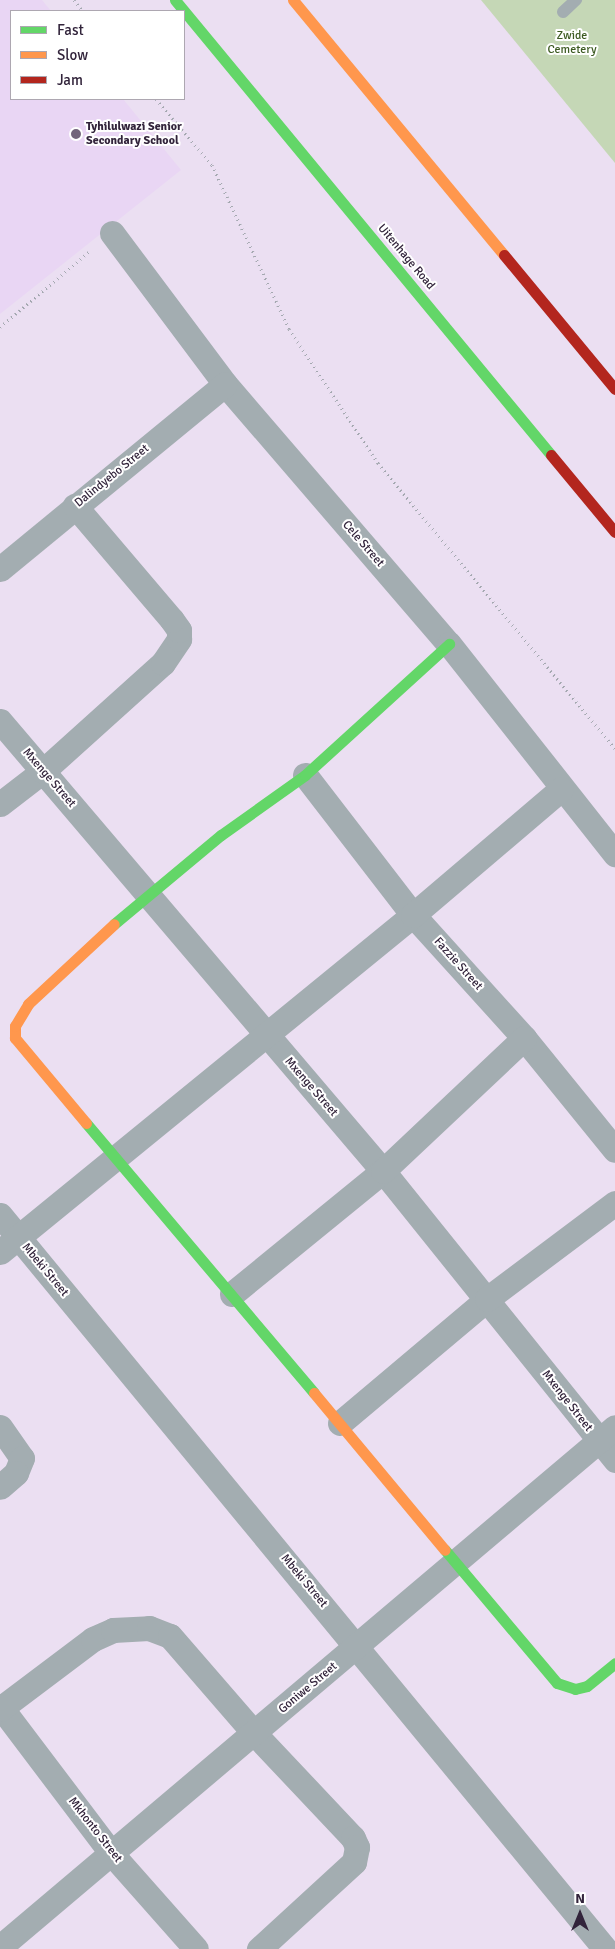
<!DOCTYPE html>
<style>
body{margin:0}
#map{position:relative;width:615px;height:1949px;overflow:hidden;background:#ebdff2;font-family:Signika,sans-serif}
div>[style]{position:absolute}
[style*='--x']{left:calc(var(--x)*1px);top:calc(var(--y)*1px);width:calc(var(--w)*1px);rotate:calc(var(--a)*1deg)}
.built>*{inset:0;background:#e9d6f4}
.green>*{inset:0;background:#c5d7b6}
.path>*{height:3px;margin-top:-1.5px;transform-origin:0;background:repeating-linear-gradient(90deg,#a4a8b0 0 1px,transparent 0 5px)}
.lane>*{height:12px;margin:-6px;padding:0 6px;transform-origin:6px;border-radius:6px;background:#a3adb1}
.street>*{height:25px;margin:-12.5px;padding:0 12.5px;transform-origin:12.5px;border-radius:12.5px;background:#a3adb1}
.fast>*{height:11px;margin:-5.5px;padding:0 5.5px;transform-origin:5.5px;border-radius:5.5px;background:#63d668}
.slow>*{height:11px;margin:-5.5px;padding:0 5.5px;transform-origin:5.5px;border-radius:5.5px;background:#ff974d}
.jam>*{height:11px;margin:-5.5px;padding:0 5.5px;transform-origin:5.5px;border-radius:5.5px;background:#b3261e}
.dots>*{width:14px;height:14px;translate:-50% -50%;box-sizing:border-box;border:2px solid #fff;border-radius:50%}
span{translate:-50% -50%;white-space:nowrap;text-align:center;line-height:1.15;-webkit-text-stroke:4px #fff;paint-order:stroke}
.park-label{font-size:12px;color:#3c5a21}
.poi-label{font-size:12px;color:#32243b;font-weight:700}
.left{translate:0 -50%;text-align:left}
.street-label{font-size:12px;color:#32243b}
.legend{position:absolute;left:10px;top:10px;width:175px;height:90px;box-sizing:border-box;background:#fff;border:1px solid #ada7b1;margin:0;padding:6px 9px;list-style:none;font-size:15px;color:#32243b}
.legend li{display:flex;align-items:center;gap:10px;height:25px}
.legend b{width:25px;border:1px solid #ada7b1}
.north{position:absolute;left:555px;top:1889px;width:50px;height:50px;-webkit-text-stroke:4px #fff;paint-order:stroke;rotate:0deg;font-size:14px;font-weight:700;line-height:20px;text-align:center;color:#32243b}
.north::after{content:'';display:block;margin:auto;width:18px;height:22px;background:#32243b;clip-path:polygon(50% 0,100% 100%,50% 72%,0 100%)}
</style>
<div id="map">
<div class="built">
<div style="clip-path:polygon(0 0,42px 0,51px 11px,11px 11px,11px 99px,123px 99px,181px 170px,0 314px)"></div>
</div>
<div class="green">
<div style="clip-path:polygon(481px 0,615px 0,615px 163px)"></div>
</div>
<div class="path">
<div style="--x:74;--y:0;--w:14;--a:51"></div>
<div style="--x:156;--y:99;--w:87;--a:49.7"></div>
<div style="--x:212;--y:165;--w:181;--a:64.8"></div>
<div style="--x:289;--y:329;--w:161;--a:56.4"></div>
<div style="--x:378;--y:463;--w:371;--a:50.3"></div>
<div style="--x:0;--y:327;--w:119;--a:-40.2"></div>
</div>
<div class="lane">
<div style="--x:563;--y:12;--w:18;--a:-43"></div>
</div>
<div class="street">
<div style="--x:112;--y:233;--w:189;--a:53.2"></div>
<div style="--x:225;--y:384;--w:343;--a:49.3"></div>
<div style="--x:449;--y:644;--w:268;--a:51.7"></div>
<div style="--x:0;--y:569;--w:291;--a:-39.4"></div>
<div style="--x:0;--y:721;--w:591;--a:49.6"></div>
<div style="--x:383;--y:1171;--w:371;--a:51.2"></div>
<div style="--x:305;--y:775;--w:177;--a:52.4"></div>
<div style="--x:413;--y:915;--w:166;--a:47.9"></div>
<div style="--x:524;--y:1038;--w:144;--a:50.9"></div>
<div style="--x:0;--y:804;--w:54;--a:-37.5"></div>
<div style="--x:43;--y:771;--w:161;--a:-42"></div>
<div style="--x:163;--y:663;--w:29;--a:-56"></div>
<div style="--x:179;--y:639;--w:9;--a:-90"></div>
<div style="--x:179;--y:630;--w:12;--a:-125"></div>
<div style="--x:172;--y:620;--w:150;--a:-130.4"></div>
<div style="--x:0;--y:1215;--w:951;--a:50.5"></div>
<div style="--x:0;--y:1252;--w:533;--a:-39.21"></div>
<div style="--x:413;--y:915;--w:194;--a:-40.4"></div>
<div style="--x:232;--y:1294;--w:195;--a:-39.2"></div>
<div style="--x:383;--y:1171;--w:194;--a:-43.3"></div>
<div style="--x:340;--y:1423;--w:192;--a:-40.1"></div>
<div style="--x:487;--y:1299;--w:160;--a:-36.9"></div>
<div style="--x:0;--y:1427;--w:38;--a:55"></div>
<div style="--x:22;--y:1458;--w:16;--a:112"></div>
<div style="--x:16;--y:1473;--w:21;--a:139"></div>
<div style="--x:0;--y:1706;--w:184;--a:52.9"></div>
<div style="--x:111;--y:1853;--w:128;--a:48.5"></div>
<div style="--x:0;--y:1709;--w:116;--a:-37"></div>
<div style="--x:93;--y:1639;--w:22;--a:-24"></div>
<div style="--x:113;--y:1630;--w:36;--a:-3"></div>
<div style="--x:149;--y:1628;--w:22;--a:21"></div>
<div style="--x:170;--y:1636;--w:128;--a:49.1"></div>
<div style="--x:254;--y:1733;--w:144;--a:46.7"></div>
<div style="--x:353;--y:1838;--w:10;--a:66"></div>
<div style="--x:357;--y:1847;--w:15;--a:101"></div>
<div style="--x:354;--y:1862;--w:129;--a:137.5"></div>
<div style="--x:0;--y:1947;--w:805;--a:-40.22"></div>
</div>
<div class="fast">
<div style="--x:175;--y:0;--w:590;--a:50.43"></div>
<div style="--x:114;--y:924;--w:139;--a:-39.8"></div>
<div style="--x:221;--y:835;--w:103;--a:-35.5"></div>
<div style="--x:305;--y:775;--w:195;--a:-42.3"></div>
<div style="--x:86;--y:1123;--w:353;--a:49.8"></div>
<div style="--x:445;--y:1550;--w:174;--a:49.9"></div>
<div style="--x:557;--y:1683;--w:19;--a:18"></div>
<div style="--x:575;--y:1689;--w:12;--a:-14"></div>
<div style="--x:587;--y:1686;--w:36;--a:-39"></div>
</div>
<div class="slow">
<div style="--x:293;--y:0;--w:331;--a:50.4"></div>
<div style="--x:86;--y:1123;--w:111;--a:-129.9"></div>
<div style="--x:15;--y:1038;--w:12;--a:-90"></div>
<div style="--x:15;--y:1026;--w:26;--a:-59"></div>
<div style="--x:28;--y:1004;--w:117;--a:-42.9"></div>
<div style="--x:314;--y:1393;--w:204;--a:50.2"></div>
</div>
<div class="jam">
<div style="--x:504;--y:255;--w:174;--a:50.4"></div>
<div style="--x:551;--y:455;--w:100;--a:50.3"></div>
</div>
<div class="dots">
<div style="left:76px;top:134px;background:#73657b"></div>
</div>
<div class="park-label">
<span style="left:572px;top:43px">Zwide<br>Cemetery</span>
</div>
<div class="poi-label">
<span class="left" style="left:86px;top:134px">Tyhilulwazi Senior<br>Secondary School</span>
</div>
<div class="street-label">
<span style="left:406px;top:257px;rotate:50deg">Uitenhage Road</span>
<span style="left:112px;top:476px;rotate:-39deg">Dalindyebo Street</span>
<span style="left:363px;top:544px;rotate:49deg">Cele Street</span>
<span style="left:49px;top:778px;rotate:49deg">Mxenge Street</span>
<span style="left:458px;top:964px;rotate:48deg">Fazzie Street</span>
<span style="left:311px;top:1087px;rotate:49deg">Mxenge Street</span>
<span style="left:45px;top:1270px;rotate:50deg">Mbeki Street</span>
<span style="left:567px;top:1401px;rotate:52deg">Mxenge Street</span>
<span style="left:304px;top:1581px;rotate:50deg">Mbeki Street</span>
<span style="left:308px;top:1688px;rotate:-40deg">Goniwe Street</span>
<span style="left:95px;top:1830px;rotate:52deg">Mkhonto Street</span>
</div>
<ul class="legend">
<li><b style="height:6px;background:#63d668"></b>Fast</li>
<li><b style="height:6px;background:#ff974d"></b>Slow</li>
<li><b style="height:6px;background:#b3261e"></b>Jam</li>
</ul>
<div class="north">N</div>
</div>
